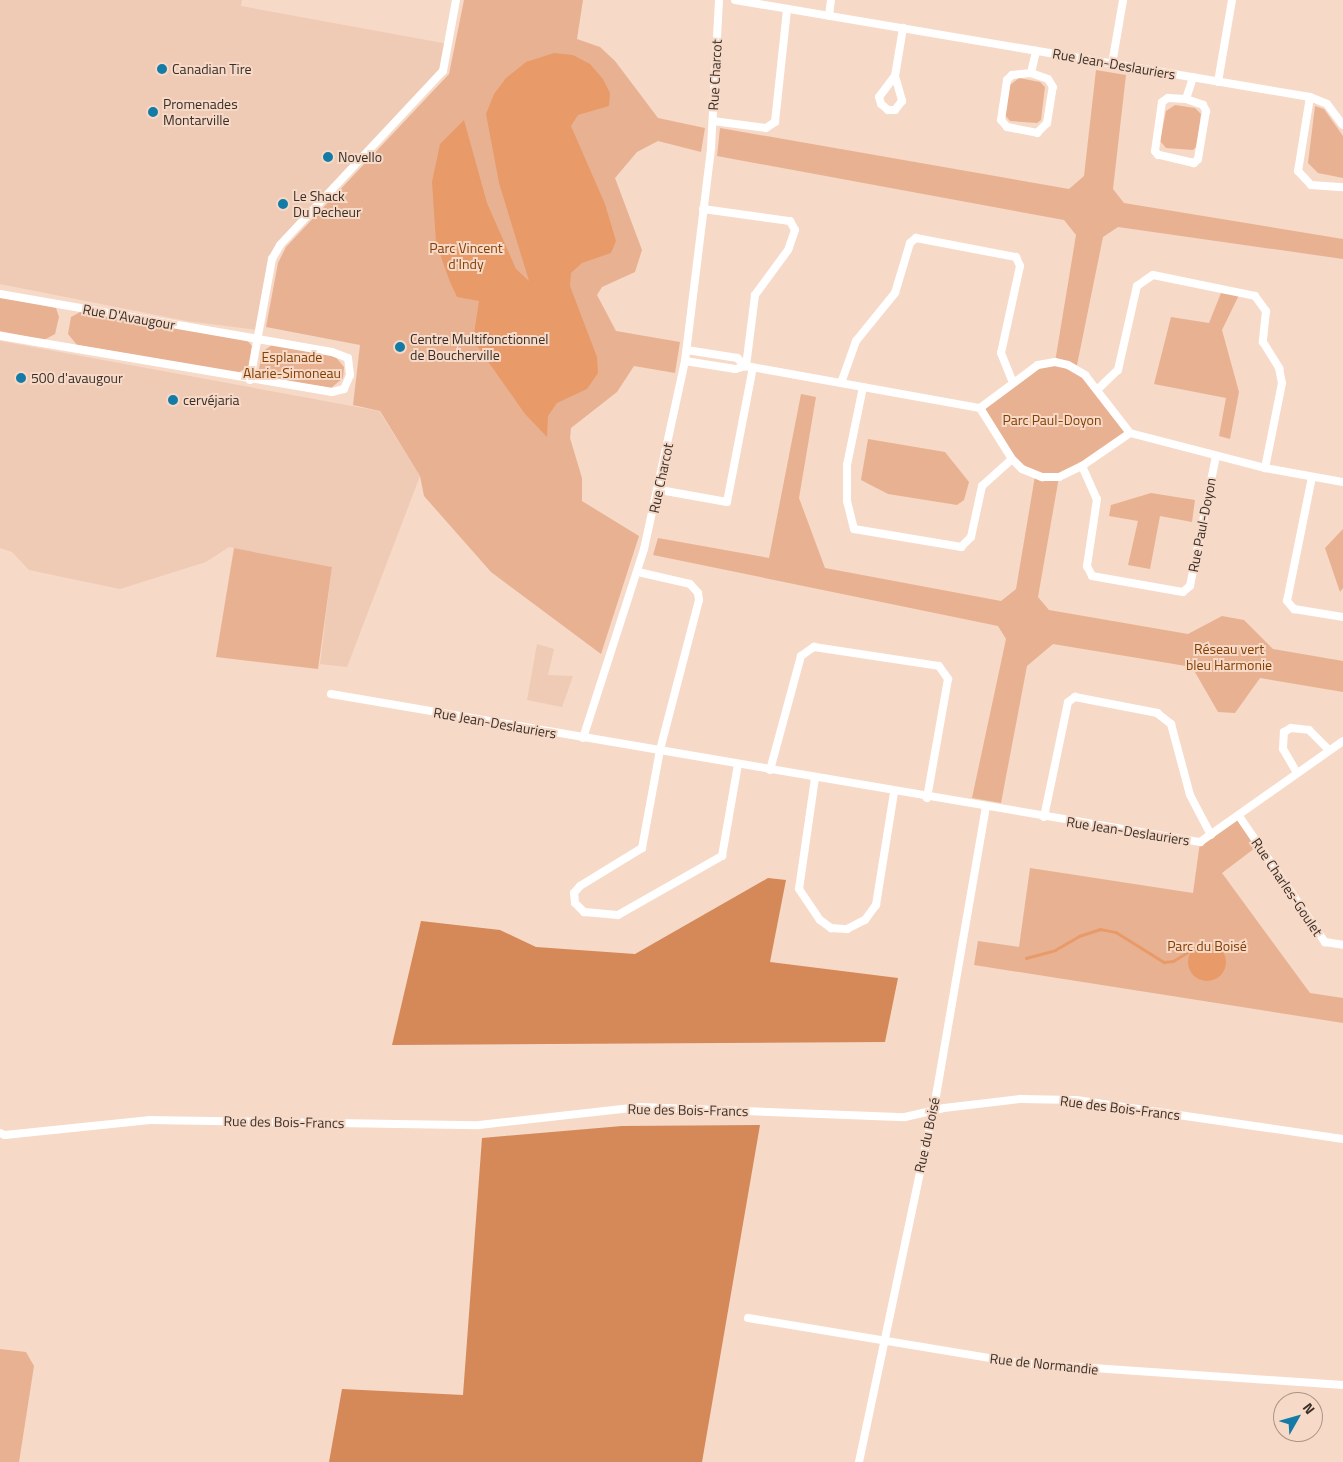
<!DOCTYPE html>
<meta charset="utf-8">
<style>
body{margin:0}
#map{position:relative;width:1343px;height:1462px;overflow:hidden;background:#f6d9c7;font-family:"Titillium Web",sans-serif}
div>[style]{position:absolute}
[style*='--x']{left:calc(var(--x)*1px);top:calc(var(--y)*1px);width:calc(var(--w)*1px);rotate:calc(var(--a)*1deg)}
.built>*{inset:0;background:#efcab5}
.green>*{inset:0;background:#e8b292}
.forest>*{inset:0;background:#d58858}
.water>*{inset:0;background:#e89a69}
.round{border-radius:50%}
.stream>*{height:2.5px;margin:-1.25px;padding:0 1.25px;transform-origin:1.25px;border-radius:1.25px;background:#e89a69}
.street>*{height:8px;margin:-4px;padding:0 4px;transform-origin:4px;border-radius:4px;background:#fff}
.dots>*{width:14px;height:14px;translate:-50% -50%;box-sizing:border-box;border:2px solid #f6d9c7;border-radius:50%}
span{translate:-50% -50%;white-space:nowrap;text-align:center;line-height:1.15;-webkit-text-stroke:4px #f6d9c7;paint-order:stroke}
.street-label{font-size:14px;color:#3a2f28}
.poi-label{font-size:14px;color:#3a2f28}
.left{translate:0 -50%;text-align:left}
.park-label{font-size:14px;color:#843e00}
.north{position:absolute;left:1273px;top:1392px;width:50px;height:50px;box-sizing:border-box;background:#f6d9c7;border:1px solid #ab9587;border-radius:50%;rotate:52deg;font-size:14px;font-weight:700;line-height:20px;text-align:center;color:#3a2f28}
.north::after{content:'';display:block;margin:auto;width:18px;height:22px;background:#147ba6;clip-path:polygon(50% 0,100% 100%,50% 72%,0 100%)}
</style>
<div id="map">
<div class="built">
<div style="clip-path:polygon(0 0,242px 0,241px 6px,448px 44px,443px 71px,272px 260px,259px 330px,187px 321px,0 284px)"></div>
<div style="clip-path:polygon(0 341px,379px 411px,420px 476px,347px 667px,320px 664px,332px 567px,229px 547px,206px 562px,120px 589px,29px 570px,12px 552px,0 548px)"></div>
<div style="clip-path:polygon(537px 644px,554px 649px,548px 675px,573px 676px,562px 707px,527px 700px)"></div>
</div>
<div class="green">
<div style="clip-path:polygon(464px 0,583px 0,577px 39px,600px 47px,615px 61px,658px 118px,705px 128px,701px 152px,658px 141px,637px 152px,615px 178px,642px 250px,635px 272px,602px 287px,597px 295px,616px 331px,680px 342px,675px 373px,634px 366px,617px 392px,571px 428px,570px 438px,582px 478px,582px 501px,639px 536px,601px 654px,491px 572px,424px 496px,420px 476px,380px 411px,353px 405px,360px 345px,266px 327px,278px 263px,286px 247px,449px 74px)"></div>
<div style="clip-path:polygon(1096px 70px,1126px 75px,1113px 189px,1124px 203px,1343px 239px,1343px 259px,1118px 227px,1103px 237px,1076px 370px,1130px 433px,1059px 477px,1038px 597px,1049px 610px,1188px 634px,1222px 616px,1244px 620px,1273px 649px,1343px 661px,1343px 692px,1260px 678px,1235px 713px,1218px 712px,1192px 667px,1053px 644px,1027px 666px,1001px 803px,972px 798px,1006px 639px,998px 626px,653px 555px,658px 538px,769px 558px,801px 394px,816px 397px,799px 498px,825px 568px,1001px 601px,1016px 589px,1035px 476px,1022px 469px,980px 408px,1038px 365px,1055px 362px,1076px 235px,1064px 220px,717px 156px,720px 128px,1069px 189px,1084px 176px)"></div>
<div style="clip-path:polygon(1019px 78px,1040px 82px,1045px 87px,1041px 120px,1037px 123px,1010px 121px,1005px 115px,1010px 85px)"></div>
<div style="clip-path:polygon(1175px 105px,1195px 108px,1201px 114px,1197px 146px,1193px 150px,1166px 148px,1160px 141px,1166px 111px)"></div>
<div style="clip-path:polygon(1315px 106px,1324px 109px,1343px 136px,1343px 178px,1318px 173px,1308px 163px)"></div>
<div style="clip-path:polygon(1221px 293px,1239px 295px,1222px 330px,1239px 392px,1230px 439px,1219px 436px,1226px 398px,1154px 384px,1171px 317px,1209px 323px)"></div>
<div style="clip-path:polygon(0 296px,56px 308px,59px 317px,55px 334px,44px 340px,0 331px)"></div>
<div style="clip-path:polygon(82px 311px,246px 339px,252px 346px,249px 366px,238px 373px,77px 345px,68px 334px,71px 317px)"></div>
<div style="clip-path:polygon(272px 345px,334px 355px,344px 367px,343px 378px,331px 388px,264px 377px,259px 369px,262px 352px)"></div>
<div style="clip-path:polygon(868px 439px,945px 452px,969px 482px,964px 500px,957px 505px,888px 494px,861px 480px)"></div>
<div style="clip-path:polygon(1151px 493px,1195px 500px,1192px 522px,1160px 516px,1150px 569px,1128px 565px,1138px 521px,1109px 516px,1111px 505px)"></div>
<div style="clip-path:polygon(1343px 529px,1343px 588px,1340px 592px,1325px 548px)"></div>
<div style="clip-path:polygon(234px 548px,332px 567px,318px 669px,216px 657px)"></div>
<div style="clip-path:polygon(1239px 816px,1259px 845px,1222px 873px,1310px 993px,1343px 998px,1343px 1023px,974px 965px,978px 941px,1019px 947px,1030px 868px,1193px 893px,1200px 842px)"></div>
<div style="clip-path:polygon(0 1349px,26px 1352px,34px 1366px,19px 1462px,0 1462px)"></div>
</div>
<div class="forest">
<div style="clip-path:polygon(768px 878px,786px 880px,770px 962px,898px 978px,885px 1042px,392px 1045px,421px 921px,500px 930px,536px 947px,635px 954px)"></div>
<div style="clip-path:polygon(760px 1125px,702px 1462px,329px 1462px,342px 1389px,463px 1395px,482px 1138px,622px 1126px)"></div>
</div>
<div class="water">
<div style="clip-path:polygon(554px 53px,573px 55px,590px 64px,603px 79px,610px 93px,609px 106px,578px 115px,571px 126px,605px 204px,616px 241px,611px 253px,582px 263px,571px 273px,570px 286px,597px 357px,598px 373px,587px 389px,557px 403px,548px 416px,547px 437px,525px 414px,473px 340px,479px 301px,457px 297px,450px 282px,436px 243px,432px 182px,440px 144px,464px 120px,487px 203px,516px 269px,529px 281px,499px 183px,486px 114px,494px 94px,506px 78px,526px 62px)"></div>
<div class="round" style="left:1188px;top:943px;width:38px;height:38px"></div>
</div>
<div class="stream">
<div style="--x:1026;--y:958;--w:30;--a:-15"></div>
<div style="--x:1055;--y:950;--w:28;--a:-30"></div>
<div style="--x:1079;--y:936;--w:22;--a:-18"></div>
<div style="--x:1100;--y:929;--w:16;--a:11"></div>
<div style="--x:1116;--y:932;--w:57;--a:32"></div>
<div style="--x:1164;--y:962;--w:9;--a:-6"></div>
<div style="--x:1173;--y:961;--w:26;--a:-31"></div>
</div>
<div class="street">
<div style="--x:735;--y:0;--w:583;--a:9.58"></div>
<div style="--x:1310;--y:97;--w:18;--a:22"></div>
<div style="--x:1327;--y:104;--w:26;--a:53"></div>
<div style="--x:829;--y:16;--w:16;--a:-83"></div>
<div style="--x:1112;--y:64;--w:65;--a:-80.2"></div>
<div style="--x:1031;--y:73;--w:19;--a:174"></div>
<div style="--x:1012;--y:75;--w:7;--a:135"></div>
<div style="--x:1007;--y:80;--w:40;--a:98.5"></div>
<div style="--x:1001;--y:120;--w:9;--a:49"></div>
<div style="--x:1007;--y:127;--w:31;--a:11"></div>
<div style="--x:1037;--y:133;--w:14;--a:-45"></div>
<div style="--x:1047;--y:123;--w:36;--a:-81"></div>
<div style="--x:1053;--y:87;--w:9;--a:-122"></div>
<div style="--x:1048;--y:79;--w:18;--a:-161"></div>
<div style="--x:1031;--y:73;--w:23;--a:-77"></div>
<div style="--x:895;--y:76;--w:26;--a:74"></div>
<div style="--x:902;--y:101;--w:11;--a:128"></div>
<div style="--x:895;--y:110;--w:7;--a:180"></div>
<div style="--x:888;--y:110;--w:9;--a:-139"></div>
<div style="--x:881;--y:104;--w:7;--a:-106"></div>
<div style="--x:879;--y:97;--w:26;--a:-53"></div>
<div style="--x:895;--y:76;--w:49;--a:-80.5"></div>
<div style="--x:1218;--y:82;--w:83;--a:-80.3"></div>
<div style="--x:1310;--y:97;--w:75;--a:99.2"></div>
<div style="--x:1298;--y:171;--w:19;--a:47"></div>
<div style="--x:1311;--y:185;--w:32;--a:4"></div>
<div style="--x:1186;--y:99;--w:18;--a:19"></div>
<div style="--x:1203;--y:105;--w:7;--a:63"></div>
<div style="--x:1206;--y:111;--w:49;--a:99.5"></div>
<div style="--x:1198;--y:159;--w:6;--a:135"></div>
<div style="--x:1194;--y:163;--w:37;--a:-167"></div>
<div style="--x:1158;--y:155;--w:5;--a:-127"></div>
<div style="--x:1155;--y:151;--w:49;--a:-81.9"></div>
<div style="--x:1162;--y:102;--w:7;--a:-34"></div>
<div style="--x:1168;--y:98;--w:18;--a:3"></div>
<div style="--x:1186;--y:99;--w:23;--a:-72"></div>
<div style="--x:713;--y:121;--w:53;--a:7.5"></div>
<div style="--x:766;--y:128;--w:11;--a:-34"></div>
<div style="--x:775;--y:122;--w:114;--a:-83.9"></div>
<div style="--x:703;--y:209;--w:88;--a:7.9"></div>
<div style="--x:790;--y:221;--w:10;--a:61"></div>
<div style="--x:795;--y:230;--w:21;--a:109"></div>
<div style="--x:788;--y:250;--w:56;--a:126.3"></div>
<div style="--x:755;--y:295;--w:72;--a:97.2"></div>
<div style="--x:0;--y:294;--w:337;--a:9.9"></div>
<div style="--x:332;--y:352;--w:17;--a:21"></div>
<div style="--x:348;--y:358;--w:17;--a:83"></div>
<div style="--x:350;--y:375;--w:15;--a:113"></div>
<div style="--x:344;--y:389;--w:12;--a:166"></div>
<div style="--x:332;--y:392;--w:337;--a:-170.4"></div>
<div style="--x:687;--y:350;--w:51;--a:9.1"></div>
<div style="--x:737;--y:358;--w:12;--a:42"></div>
<div style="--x:685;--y:361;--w:51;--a:9.1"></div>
<div style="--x:735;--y:369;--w:11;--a:-15"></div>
<div style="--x:746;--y:366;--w:238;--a:10.2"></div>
<div style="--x:980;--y:408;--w:72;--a:-36.6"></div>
<div style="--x:1038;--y:365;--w:17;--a:-10"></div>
<div style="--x:1055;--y:362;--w:13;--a:13"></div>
<div style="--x:1068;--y:365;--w:20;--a:30"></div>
<div style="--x:1085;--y:375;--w:73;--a:52.2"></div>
<div style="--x:1130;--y:433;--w:139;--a:14.5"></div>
<div style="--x:1265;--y:468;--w:79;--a:10.2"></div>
<div style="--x:250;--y:380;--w:123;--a:-79.7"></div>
<div style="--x:272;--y:259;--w:16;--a:-60"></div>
<div style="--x:280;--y:245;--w:238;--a:-46.9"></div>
<div style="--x:443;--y:71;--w:72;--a:-79.6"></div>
<div style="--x:841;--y:383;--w:45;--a:-70.3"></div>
<div style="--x:856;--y:341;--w:62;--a:-50.9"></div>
<div style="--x:895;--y:293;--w:52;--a:-73.3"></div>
<div style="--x:910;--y:243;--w:8;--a:-40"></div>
<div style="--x:916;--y:238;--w:102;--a:10.8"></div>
<div style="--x:1016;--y:257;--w:10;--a:66"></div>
<div style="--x:1020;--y:266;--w:89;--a:102.3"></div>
<div style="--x:1001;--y:353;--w:32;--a:68"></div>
<div style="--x:863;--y:387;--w:80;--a:101.6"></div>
<div style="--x:847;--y:465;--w:36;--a:90"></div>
<div style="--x:847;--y:501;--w:29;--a:76"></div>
<div style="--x:854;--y:529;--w:109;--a:9.5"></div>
<div style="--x:961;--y:547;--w:14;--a:-45"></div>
<div style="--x:971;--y:537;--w:52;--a:-77.8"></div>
<div style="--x:982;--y:486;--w:40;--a:-42"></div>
<div style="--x:1098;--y:389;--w:28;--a:-44"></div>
<div style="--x:1118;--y:370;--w:86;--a:-77.3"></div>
<div style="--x:1137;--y:286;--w:19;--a:-35"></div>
<div style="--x:1153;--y:275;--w:104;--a:11.6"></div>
<div style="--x:1255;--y:296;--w:19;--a:54"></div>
<div style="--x:1266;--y:311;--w:31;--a:96"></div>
<div style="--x:1263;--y:342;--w:31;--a:58"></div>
<div style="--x:1279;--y:368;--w:15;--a:79"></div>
<div style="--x:1282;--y:383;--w:87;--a:101.3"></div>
<div style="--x:980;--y:408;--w:60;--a:57.9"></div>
<div style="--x:1012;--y:459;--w:14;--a:45"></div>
<div style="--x:1022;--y:469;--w:22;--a:22"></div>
<div style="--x:1042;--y:477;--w:17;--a:0"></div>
<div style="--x:1059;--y:477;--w:25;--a:-26"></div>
<div style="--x:1082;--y:466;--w:58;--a:-34.5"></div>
<div style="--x:1082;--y:466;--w:36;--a:66"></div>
<div style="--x:1097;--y:499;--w:68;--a:98.5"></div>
<div style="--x:1087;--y:566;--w:11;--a:63"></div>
<div style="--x:1092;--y:576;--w:92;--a:10"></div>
<div style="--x:1183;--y:592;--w:9;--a:-41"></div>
<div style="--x:1190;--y:586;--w:133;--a:-78.7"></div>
<div style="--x:1312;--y:477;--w:126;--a:101.4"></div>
<div style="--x:1287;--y:601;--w:11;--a:49"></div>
<div style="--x:1294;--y:609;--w:50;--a:9.3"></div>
<div style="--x:660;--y:490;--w:68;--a:10.2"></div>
<div style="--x:727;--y:502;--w:137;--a:-79.1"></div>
<div style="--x:638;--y:572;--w:53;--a:13"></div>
<div style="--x:690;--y:584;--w:12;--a:48"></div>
<div style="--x:698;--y:593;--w:7;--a:82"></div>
<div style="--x:699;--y:600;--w:155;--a:104.6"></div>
<div style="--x:660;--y:750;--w:100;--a:100.4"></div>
<div style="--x:642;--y:848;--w:73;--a:148.5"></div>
<div style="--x:580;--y:886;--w:9;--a:131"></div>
<div style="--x:574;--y:893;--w:10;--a:84"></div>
<div style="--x:575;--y:903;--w:13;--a:45"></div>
<div style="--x:584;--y:912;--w:34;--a:5"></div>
<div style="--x:618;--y:915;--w:120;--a:-29.6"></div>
<div style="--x:722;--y:856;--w:93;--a:-80.1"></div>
<div style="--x:331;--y:694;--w:882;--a:9.67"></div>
<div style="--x:1200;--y:842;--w:175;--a:-35.2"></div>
<div style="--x:583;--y:738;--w:199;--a:-72.1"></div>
<div style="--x:644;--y:549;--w:192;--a:-77.7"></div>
<div style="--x:685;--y:361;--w:215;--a:-83"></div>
<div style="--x:711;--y:148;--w:148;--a:-86.9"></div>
<div style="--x:770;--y:770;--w:118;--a:-74.8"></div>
<div style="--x:801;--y:656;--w:16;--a:-35"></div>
<div style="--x:814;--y:647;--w:126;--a:8.6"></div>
<div style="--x:939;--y:666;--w:16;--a:55"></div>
<div style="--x:948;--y:679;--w:121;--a:100"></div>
<div style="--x:1297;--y:773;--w:28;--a:-120"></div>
<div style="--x:1283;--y:749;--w:17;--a:-87"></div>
<div style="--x:1284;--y:732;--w:8;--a:-30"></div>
<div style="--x:1291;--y:728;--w:18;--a:6"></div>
<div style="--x:1309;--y:730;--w:28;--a:45"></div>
<div style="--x:815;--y:778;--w:112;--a:98.2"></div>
<div style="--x:799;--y:889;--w:37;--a:56"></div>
<div style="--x:820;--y:920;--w:14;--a:36"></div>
<div style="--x:831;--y:928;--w:16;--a:4"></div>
<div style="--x:847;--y:929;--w:20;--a:-27"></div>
<div style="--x:865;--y:920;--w:19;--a:-54"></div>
<div style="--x:876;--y:905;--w:114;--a:-80.9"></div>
<div style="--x:1239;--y:816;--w:153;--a:55.7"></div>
<div style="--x:1325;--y:942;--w:18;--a:9"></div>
<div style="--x:1044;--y:817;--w:117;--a:-78.2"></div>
<div style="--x:1068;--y:702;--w:9;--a:-36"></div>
<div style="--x:1075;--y:697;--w:84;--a:11"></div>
<div style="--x:1157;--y:713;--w:18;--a:38"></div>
<div style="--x:1171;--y:724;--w:73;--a:75"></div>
<div style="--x:1190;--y:795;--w:45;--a:62.3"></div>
<div style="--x:0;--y:1133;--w:5;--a:22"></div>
<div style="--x:5;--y:1135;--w:146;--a:-5.9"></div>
<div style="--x:150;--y:1120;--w:329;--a:0.9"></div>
<div style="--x:479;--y:1125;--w:162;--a:-6.4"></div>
<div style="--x:640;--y:1107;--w:265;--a:2.2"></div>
<div style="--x:905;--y:1117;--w:40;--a:-13"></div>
<div style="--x:944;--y:1108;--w:77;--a:-6.8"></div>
<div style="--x:1020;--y:1099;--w:56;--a:1"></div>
<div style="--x:1076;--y:1100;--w:270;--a:8.3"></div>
<div style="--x:748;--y:1318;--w:276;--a:9.4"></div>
<div style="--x:1020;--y:1363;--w:324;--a:3.9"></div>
<div style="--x:859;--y:1462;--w:374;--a:-78.1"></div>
<div style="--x:936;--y:1096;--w:293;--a:-80.2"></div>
</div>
<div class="dots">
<div style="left:162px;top:69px;background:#147ba6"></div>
<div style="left:153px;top:112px;background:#147ba6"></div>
<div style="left:328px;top:157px;background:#147ba6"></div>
<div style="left:283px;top:204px;background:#147ba6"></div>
<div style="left:400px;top:347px;background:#147ba6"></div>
<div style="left:21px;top:378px;background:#147ba6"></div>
<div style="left:173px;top:400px;background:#147ba6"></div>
</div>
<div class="street-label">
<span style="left:1114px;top:64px;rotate:10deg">Rue Jean-Deslauriers</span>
<span style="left:715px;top:75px;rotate:-87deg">Rue Charcot</span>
<span style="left:129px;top:317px;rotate:10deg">Rue D'Avaugour</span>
<span style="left:661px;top:478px;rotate:-78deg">Rue Charcot</span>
<span style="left:1202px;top:525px;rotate:-79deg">Rue Paul-Doyon</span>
<span style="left:495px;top:723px;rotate:10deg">Rue Jean-Deslauriers</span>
<span style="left:1128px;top:831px;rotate:9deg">Rue Jean-Deslauriers</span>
<span style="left:1287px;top:887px;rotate:56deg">Rue Charles-Goulet</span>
<span style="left:1120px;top:1108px;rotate:7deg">Rue des Bois-Francs</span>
<span style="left:688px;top:1110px;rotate:1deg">Rue des Bois-Francs</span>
<span style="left:284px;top:1122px;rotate:1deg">Rue des Bois-Francs</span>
<span style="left:927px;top:1135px;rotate:-78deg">Rue du Boisé</span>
<span style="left:1044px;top:1364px;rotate:6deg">Rue de Normandie</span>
</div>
<div class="poi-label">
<span class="left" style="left:172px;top:69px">Canadian Tire</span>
<span class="left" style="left:163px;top:112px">Promenades<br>Montarville</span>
<span class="left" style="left:338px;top:157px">Novello</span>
<span class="left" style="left:293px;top:204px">Le Shack<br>Du Pecheur</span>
<span class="left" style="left:410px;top:347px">Centre Multifonctionnel<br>de Boucherville</span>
<span class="left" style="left:31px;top:378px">500 d'avaugour</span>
<span class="left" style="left:183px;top:400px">cervéjaria</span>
</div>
<div class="park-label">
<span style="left:466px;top:256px">Parc Vincent<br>d'Indy</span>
<span style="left:292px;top:365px">Esplanade<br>Alarie-Simoneau</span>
<span style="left:1052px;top:420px">Parc Paul-Doyon</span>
<span style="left:1229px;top:657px">Réseau vert<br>bleu Harmonie</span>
<span style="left:1207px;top:946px">Parc du Boisé</span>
</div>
<div class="north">N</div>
</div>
